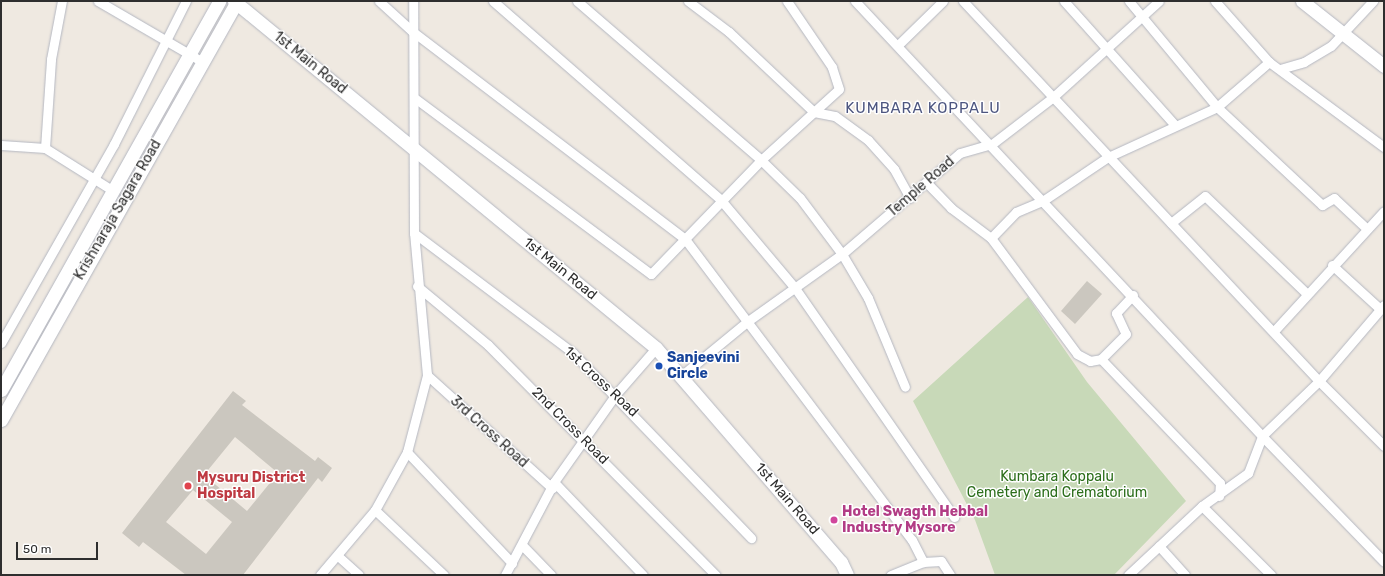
<!DOCTYPE html>
<style>
body{margin:0}
#map{position:relative;width:1385px;height:576px;overflow:hidden;background:#efe9e1;font-family:Rubik,sans-serif}
div>[style]{position:absolute}
[style*='--x']{left:calc(var(--x)*1px);top:calc(var(--y)*1px);width:calc(var(--w)*1px);rotate:calc(var(--a)*1deg)}
.cemetery>*{inset:0;background:#c8d9b8}
.building>*{inset:0;background:#cbc7bf}
.roads{filter:drop-shadow(0 0 1px #b4b7c1) drop-shadow(0 0 1px #b4b7c1)}
.street>*{height:9px;margin:-4.5px;padding:0 4.5px;transform-origin:4.5px;border-radius:4.5px;background:#fff}
.secondary>*{height:13px;margin:-6.5px;padding:0 6.5px;transform-origin:6.5px;border-radius:6.5px;background:#fff}
.dots>*{width:11px;height:11px;translate:-50% -50%;box-sizing:border-box;border:2px solid #fff;border-radius:50%}
span{translate:-50% -50%;white-space:nowrap;text-align:center;line-height:1.15;-webkit-text-stroke:3px #fff;paint-order:stroke}
.street-label{font-size:14px;color:#2e2e2e}
.transit-label{font-size:14px;color:#164399;font-weight:700}
.left{translate:0 -50%;text-align:left}
.park-label{font-size:14px;color:#2c6e1b}
.health-label{font-size:14px;color:#be3a42;font-weight:700}
.hotel-label{font-size:14px;color:#b23c85;font-weight:700}
.neighbourhood-label{font-size:15px;color:#4d5680;letter-spacing:1px}
.frame{position:absolute;inset:0;border:2px solid #2e2e2e;pointer-events:none}
.scale{position:absolute;left:16px;top:542px;width:82px;height:18px;box-sizing:border-box;border:2px solid #2e2e2e;border-top:0;padding-left:5px;font-size:12px;line-height:14px;white-space:nowrap;color:#2e2e2e;-webkit-text-stroke:3px #fff;paint-order:stroke}
</style>
<div id="map">
<div class="cemetery">
<div style="clip-path:polygon(1028px 297px,1087px 382px,1186px 501px,1114px 575px,995px 575px,975px 520px,913px 401px)"></div>
</div>
<div class="building">
<div style="clip-path:polygon(1087px 281px,1102px 294px,1075px 324px,1061px 311px)"></div>
<div style="clip-path:polygon(evenodd,233px 391px,246px 401px,242px 405px,315px 461px,318px 457px,332px 468px,322px 482px,318px 478px,243px 575px,186px 575px,143px 542px,139px 547px,122px 533px,233px 391px,235px 437px,278px 473px,247px 511px,204px 475px,235px 437px,233px 391px,193px 490px,232px 522px,206px 554px,166px 522px,193px 490px)"></div>
</div>
<div class="roads">
<div class="street">
<div style="--x:98;--y:1;--w:121;--a:30.2"></div>
<div style="--x:379;--y:1;--w:45;--a:42.3"></div>
<div style="--x:412;--y:31;--w:343;--a:37.3"></div>
<div style="--x:685;--y:239;--w:377;--a:53"></div>
<div style="--x:912;--y:540;--w:25;--a:63"></div>
<div style="--x:923;--y:562;--w:35;--a:158"></div>
<div style="--x:493;--y:1;--w:301;--a:41.1"></div>
<div style="--x:720;--y:199;--w:116;--a:49.9"></div>
<div style="--x:795;--y:288;--w:279;--a:55.2"></div>
<div style="--x:577;--y:1;--w:243;--a:40.8"></div>
<div style="--x:761;--y:160;--w:54;--a:44.3"></div>
<div style="--x:800;--y:198;--w:70;--a:53.1"></div>
<div style="--x:842;--y:254;--w:51;--a:59.4"></div>
<div style="--x:868;--y:298;--w:96;--a:67.4"></div>
<div style="--x:688;--y:1;--w:51;--a:37.1"></div>
<div style="--x:729;--y:32;--w:117;--a:43.3"></div>
<div style="--x:814;--y:112;--w:21;--a:11"></div>
<div style="--x:835;--y:116;--w:41;--a:36"></div>
<div style="--x:868;--y:140;--w:39;--a:48"></div>
<div style="--x:894;--y:169;--w:33;--a:61"></div>
<div style="--x:855;--y:1;--w:596;--a:46.9"></div>
<div style="--x:1262;--y:436;--w:175;--a:45.9"></div>
<div style="--x:963;--y:1;--w:521;--a:46.87"></div>
<div style="--x:1319;--y:381;--w:92;--a:45"></div>
<div style="--x:1064;--y:1;--w:166;--a:48.2"></div>
<div style="--x:1129;--y:1;--w:138;--a:50.3"></div>
<div style="--x:1217;--y:107;--w:144;--a:43"></div>
<div style="--x:1322;--y:205;--w:14;--a:-30"></div>
<div style="--x:1334;--y:198;--w:45;--a:43.2"></div>
<div style="--x:1215;--y:1;--w:81;--a:48.5"></div>
<div style="--x:1269;--y:62;--w:143;--a:36.5"></div>
<div style="--x:898;--y:45;--w:63;--a:-44.4"></div>
<div style="--x:1280;--y:69;--w:25;--a:-16"></div>
<div style="--x:1304;--y:62;--w:31;--a:-31"></div>
<div style="--x:1331;--y:46;--w:62;--a:-47"></div>
<div style="--x:416;--y:99;--w:293;--a:36.7"></div>
<div style="--x:651;--y:274;--w:158;--a:-46"></div>
<div style="--x:761;--y:160;--w:105;--a:-42.3"></div>
<div style="--x:839;--y:89;--w:23;--a:-108"></div>
<div style="--x:832;--y:67;--w:80;--a:-124.3"></div>
<div style="--x:1;--y:145;--w:44;--a:3.9"></div>
<div style="--x:45;--y:148;--w:79;--a:32.1"></div>
<div style="--x:45;--y:148;--w:89;--a:-86.1"></div>
<div style="--x:51;--y:59;--w:59;--a:-79.3"></div>
<div style="--x:927;--y:183;--w:35;--a:46"></div>
<div style="--x:951;--y:208;--w:50;--a:36.9"></div>
<div style="--x:991;--y:238;--w:144;--a:53.4"></div>
<div style="--x:1077;--y:354;--w:15;--a:28"></div>
<div style="--x:1090;--y:361;--w:11;--a:-10"></div>
<div style="--x:1171;--y:223;--w:43;--a:-38.5"></div>
<div style="--x:1205;--y:196;--w:140;--a:43.8"></div>
<div style="--x:414;--y:233;--w:199;--a:37"></div>
<div style="--x:573;--y:353;--w:257;--a:46.1"></div>
<div style="--x:991;--y:238;--w:36;--a:-46"></div>
<div style="--x:1016;--y:212;--w:30;--a:-23"></div>
<div style="--x:1044;--y:200;--w:77;--a:-33.9"></div>
<div style="--x:1108;--y:157;--w:120;--a:-24.6"></div>
<div style="--x:1217;--y:107;--w:69;--a:-40.9"></div>
<div style="--x:1332;--y:265;--w:65;--a:42.5"></div>
<div style="--x:417;--y:286;--w:92;--a:39.7"></div>
<div style="--x:488;--y:345;--w:324;--a:45.3"></div>
<div style="--x:1133;--y:295;--w:25;--a:133"></div>
<div style="--x:1116;--y:313;--w:23;--a:65"></div>
<div style="--x:1126;--y:334;--w:35;--a:135"></div>
<div style="--x:1101;--y:359;--w:172;--a:46.2"></div>
<div style="--x:1220;--y:483;--w:13;--a:94"></div>
<div style="--x:1275;--y:330;--w:161;--a:-47.5"></div>
<div style="--x:1;--y:343;--w:229;--a:-60.4"></div>
<div style="--x:114;--y:144;--w:160;--a:-63.3"></div>
<div style="--x:427;--y:375;--w:169;--a:42.1"></div>
<div style="--x:681;--y:376;--w:87;--a:-39.4"></div>
<div style="--x:748;--y:321;--w:115;--a:-35.5"></div>
<div style="--x:842;--y:254;--w:155;--a:-40.6"></div>
<div style="--x:960;--y:153;--w:33;--a:-16"></div>
<div style="--x:992;--y:144;--w:76;--a:-37.5"></div>
<div style="--x:1052;--y:98;--w:144;--a:-42.2"></div>
<div style="--x:407;--y:452;--w:153;--a:46.6"></div>
<div style="--x:554;--y:482;--w:129;--a:46.3"></div>
<div style="--x:1202;--y:506;--w:98;--a:45"></div>
<div style="--x:375;--y:510;--w:95;--a:43.3"></div>
<div style="--x:522;--y:545;--w:42;--a:46"></div>
<div style="--x:1159;--y:546;--w:39;--a:48"></div>
<div style="--x:338;--y:556;--w:28;--a:42"></div>
<div style="--x:923;--y:562;--w:18;--a:-3"></div>
<div style="--x:941;--y:561;--w:17;--a:57"></div>
<div style="--x:320;--y:575;--w:85;--a:-49.8"></div>
<div style="--x:375;--y:510;--w:66;--a:-61.1"></div>
<div style="--x:407;--y:452;--w:80;--a:-75.4"></div>
<div style="--x:427;--y:375;--w:143;--a:-95.2"></div>
<div style="--x:414;--y:233;--w:232;--a:-90.2"></div>
<div style="--x:505;--y:575;--w:105;--a:-62.2"></div>
<div style="--x:554;--y:482;--w:108;--a:-54.8"></div>
<div style="--x:616;--y:394;--w:61;--a:-49"></div>
<div style="--x:1128;--y:575;--w:101;--a:-43"></div>
<div style="--x:1202;--y:506;--w:57;--a:-35.7"></div>
<div style="--x:1248;--y:473;--w:40;--a:-69"></div>
<div style="--x:1262;--y:436;--w:79;--a:-44"></div>
<div style="--x:1319;--y:381;--w:100;--a:-49.5"></div>
</div>
<div class="secondary">
<div style="--x:234;--y:1;--w:546;--a:39.43"></div>
<div style="--x:656;--y:348;--w:283;--a:49.2"></div>
<div style="--x:841;--y:562;--w:14;--a:65"></div>
<div style="--x:1302;--y:1;--w:105;--a:38.4"></div>
<div style="--x:1;--y:390;--w:446;--a:-60.7"></div>
<div style="--x:1;--y:420;--w:481;--a:-60.6"></div>
</div>
</div>
<div class="dots">
<div style="left:659px;top:366px;background:#1a4fb4"></div>
<div style="left:188px;top:486px;background:#e0444e"></div>
<div style="left:834px;top:520px;background:#d1479c"></div>
</div>
<div class="street-label">
<span style="left:310px;top:63px;rotate:39deg">1st Main Road</span>
<span style="left:921px;top:187px;rotate:-41deg">Temple Road</span>
<span style="left:118px;top:210px;rotate:-60deg">Krishnaraja Sagara Road</span>
<span style="left:560px;top:269px;rotate:39deg">1st Main Road</span>
<span style="left:601px;top:382px;rotate:43deg">1st Cross Road</span>
<span style="left:570px;top:426px;rotate:45deg">2nd Cross Road</span>
<span style="left:489px;top:432px;rotate:42deg">3rd Cross Road</span>
<span style="left:787px;top:499px;rotate:49deg">1st Main Road</span>
</div>
<div class="transit-label">
<span class="left" style="left:667px;top:366px">Sanjeevini<br>Circle</span>
</div>
<div class="park-label">
<span style="left:1057px;top:485px">Kumbara Koppalu<br>Cemetery and Crematorium</span>
</div>
<div class="health-label">
<span class="left" style="left:197px;top:486px">Mysuru District<br>Hospital</span>
</div>
<div class="hotel-label">
<span class="left" style="left:842px;top:520px">Hotel Swagth Hebbal<br>Industry Mysore</span>
</div>
<div class="neighbourhood-label">
<span style="left:923px;top:109px">KUMBARA KOPPALU</span>
</div>
<div class="frame"></div>
<div class="scale">50 m</div>
</div>
